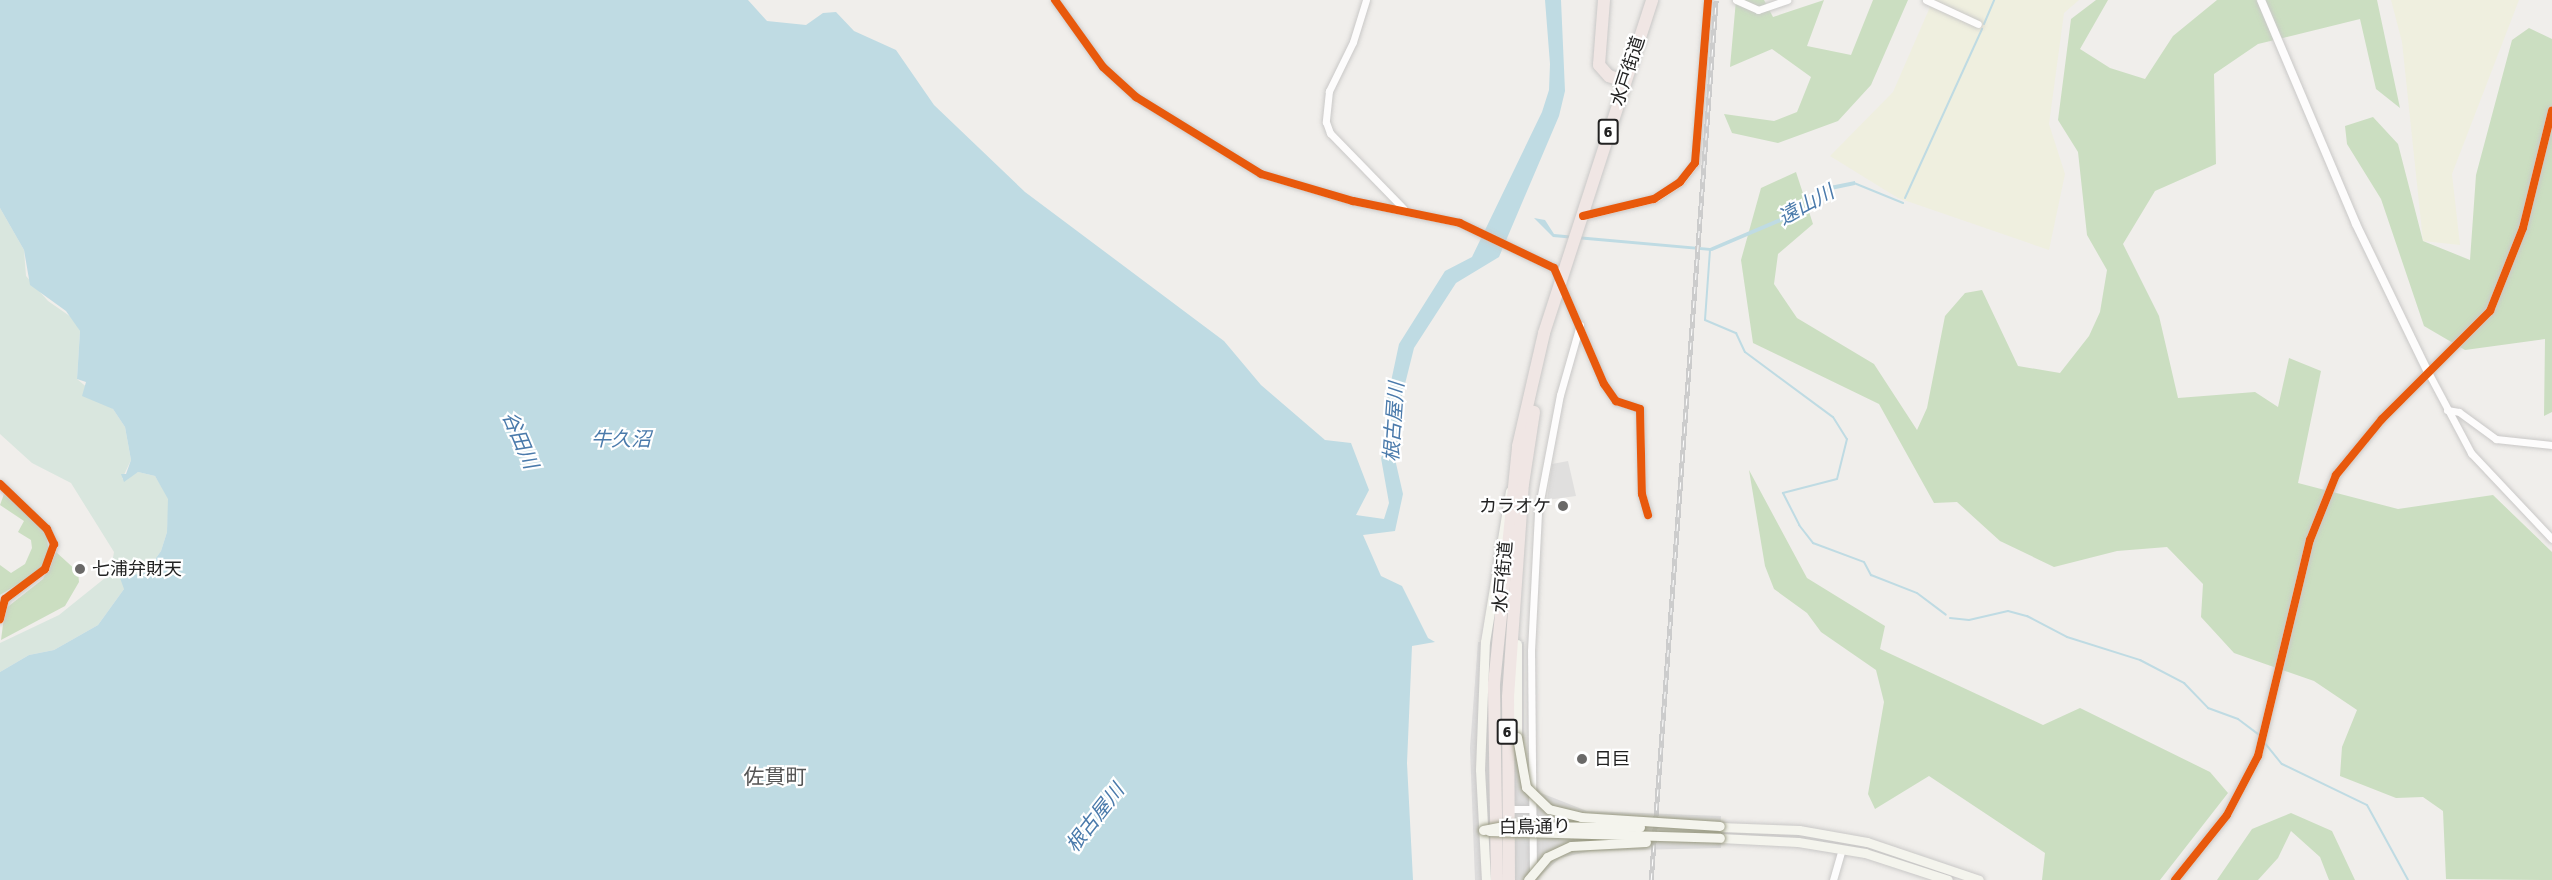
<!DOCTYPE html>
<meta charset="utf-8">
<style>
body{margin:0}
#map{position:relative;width:2552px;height:880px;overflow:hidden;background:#f0eeeb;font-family:Signika,"Noto Sans JP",sans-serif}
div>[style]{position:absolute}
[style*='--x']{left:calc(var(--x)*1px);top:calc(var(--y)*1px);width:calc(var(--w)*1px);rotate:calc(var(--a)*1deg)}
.farmland>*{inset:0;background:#efefdf}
.forest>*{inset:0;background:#cbdec1}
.wetland>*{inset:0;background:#d9e6de}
.parking>*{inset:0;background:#e0dfde}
.water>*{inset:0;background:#bfdbe3}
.pier>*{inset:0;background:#dedddd}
.stream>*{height:2px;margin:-1px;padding:0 1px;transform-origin:1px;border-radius:1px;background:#bfdbe3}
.roads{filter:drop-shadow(0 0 2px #c9c8c7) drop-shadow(0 0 2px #c9c8c7)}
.minor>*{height:7px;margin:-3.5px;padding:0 3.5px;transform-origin:3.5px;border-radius:3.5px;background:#fdfcfc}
.tertiary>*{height:8px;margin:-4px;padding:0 4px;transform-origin:4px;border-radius:4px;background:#fdfcfc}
.secondary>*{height:9px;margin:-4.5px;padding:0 4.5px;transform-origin:4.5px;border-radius:4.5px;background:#f4f4ed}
.trunk>*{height:12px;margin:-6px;padding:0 6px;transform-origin:6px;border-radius:6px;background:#f0e6e4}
.rail>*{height:4.5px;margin-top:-2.25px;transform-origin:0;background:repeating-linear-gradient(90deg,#fff 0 7px,#ccc 0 14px);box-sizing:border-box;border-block:2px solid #ccc}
.bridges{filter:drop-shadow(0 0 2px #999a82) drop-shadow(0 0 2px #999a82)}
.secondary-bridge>*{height:9px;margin:-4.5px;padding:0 4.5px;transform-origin:4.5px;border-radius:4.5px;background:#f4f4ed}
.cycleway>*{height:8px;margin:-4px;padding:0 4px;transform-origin:4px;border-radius:4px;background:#e8590c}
.dots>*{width:16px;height:16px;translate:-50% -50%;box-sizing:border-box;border:3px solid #fff;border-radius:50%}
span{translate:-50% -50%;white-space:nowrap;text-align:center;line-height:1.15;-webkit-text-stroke:4.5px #fff;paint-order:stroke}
.shield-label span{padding:2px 4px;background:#fff;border:2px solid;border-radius:4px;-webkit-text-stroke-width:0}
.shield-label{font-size:16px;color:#222;font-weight:700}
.street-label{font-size:18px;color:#222}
.poi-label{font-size:18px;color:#222}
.right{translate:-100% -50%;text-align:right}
.left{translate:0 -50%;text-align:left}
.water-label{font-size:20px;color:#4a7aab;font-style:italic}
.quarter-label{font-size:21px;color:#555}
</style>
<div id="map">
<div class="farmland">
<div style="clip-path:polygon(1933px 0,2079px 0,2064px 13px,2049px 124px,2065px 174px,2049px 250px,1898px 198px,1830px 156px,1893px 92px)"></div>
<div style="clip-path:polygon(2391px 0,2519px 0,2452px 174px,2460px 245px,2423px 241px,2402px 42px)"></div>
</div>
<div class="forest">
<div style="clip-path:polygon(1736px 0,1764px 0,1773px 17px,1824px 0,1807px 46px,1851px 55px,1873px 0,1908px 0,1871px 85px,1838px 121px,1778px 143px,1732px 133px,1724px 114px,1774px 121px,1797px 112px,1811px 77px,1772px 49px,1730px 67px)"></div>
<div style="clip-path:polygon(2096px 0,2108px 0,2080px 49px,2110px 68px,2145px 79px,2173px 36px,2217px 0,2377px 0,2400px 108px,2376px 89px,2360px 19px,2258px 44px,2214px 74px,2216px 164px,2155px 191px,2123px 244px,2159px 316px,2178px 398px,2255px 392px,2278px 407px,2289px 358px,2321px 371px,2298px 483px,2398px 509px,2493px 495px,2552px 552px,2552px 880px,2446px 879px,2443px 811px,2423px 797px,2396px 798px,2340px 776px,2342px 747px,2357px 710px,2314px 681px,2234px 653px,2201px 617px,2203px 584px,2167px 547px,2117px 551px,2054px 567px,2000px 541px,1957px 502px,1934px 503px,1879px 404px,1753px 343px,1741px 260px,1761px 188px,1796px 172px,1813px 224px,1778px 254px,1774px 284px,1797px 318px,1874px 364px,1917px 430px,1927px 408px,1945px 316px,1965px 293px,1982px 290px,2018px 366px,2060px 373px,2089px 336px,2100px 312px,2107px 270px,2087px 235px,2078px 152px,2058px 120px,2071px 19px)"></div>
<div style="clip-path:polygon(2529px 28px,2552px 39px,2552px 412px,2544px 416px,2545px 339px,2465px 350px,2424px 326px,2381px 199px,2347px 144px,2345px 126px,2373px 117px,2398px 144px,2423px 241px,2470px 260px,2476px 175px,2512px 40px)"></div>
<div style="clip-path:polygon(1749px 470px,1807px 578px,1885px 626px,1880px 649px,2043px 725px,2080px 708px,2210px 772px,2228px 793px,2160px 880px,2042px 880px,2045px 853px,1929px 776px,1875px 809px,1868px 794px,1884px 702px,1876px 670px,1821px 632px,1807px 613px,1774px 589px,1765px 566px)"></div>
<div style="clip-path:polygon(4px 494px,46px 531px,49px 554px,40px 571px,0 595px,0 565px,11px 573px,25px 564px,32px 548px,31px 540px,18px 532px,24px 521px,0 505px)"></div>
<div style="clip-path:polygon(56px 552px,78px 572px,79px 582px,65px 606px,1px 640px,5px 609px,43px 579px)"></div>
<div style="clip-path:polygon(2291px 813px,2332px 831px,2355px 880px,2329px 880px,2320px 857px,2291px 831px,2278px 858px,2258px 880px,2217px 880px,2252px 829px)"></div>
</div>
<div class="wetland">
<div style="clip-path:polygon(0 208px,24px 250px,26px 276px,48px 301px,74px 319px,80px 331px,77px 379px,113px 409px,125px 427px,131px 460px,122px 479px,138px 472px,155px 476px,169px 499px,167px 532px,161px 551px,146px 572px,128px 575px,124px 589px,98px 625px,54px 650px,29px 655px,0 672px,0 643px,59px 615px,110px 574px,114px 552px,71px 483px,32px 463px,0 434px)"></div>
</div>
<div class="parking">
<div style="clip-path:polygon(1568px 461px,1576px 496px,1547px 500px,1552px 464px)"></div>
</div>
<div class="water">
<div style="clip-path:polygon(0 0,748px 0,767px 21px,806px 25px,823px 13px,836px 12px,854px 31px,896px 50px,934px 105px,1025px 192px,1224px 341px,1261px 385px,1325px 440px,1351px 443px,1369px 490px,1356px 515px,1384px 519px,1389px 503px,1381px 458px,1389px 440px,1386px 405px,1399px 344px,1445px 271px,1472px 257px,1542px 112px,1549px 90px,1550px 64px,1545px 0,1561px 0,1565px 91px,1559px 116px,1499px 257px,1456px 283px,1414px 348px,1400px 404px,1402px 440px,1395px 459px,1403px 494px,1395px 531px,1363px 535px,1381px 576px,1402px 586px,1428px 638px,1435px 642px,1412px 646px,1407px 763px,1413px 880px,0 880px,0 672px,29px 655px,54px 650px,98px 625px,124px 589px,120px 578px,146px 572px,161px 551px,167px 532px,168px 499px,155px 476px,138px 472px,124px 482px,121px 474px,126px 474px,131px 460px,125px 427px,113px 409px,82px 396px,86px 382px,77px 379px,80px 331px,66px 311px,30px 285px,24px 250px,0 208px)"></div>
<div style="clip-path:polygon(1855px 181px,1855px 185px,1831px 190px,1807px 211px,1712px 251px,1553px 237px,1534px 218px,1545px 220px,1554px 234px,1710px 248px,1806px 207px,1830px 186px)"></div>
</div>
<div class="pier">
<div style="clip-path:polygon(1478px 642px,1524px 642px,1524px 754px,1528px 776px,1541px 793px,1587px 811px,1721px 816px,1721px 848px,1591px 851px,1560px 858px,1536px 880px,1475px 880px,1470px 748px)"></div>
</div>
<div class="stream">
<div style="--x:1984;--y:24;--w:26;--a:-67"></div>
<div style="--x:1854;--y:183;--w:53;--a:22.2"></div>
<div style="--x:1905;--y:198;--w:186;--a:-65.5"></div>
<div style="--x:1710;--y:250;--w:70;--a:94.1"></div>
<div style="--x:1705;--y:320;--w:34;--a:23"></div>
<div style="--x:1736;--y:333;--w:21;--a:65"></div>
<div style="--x:1745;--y:352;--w:109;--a:36.5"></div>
<div style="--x:1833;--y:417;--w:26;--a:58"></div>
<div style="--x:1847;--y:439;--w:41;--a:104"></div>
<div style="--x:1837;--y:479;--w:56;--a:165.5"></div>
<div style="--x:1783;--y:493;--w:36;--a:63"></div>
<div style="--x:1799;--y:525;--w:23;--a:52"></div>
<div style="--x:1813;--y:543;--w:54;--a:20.4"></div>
<div style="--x:1864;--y:562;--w:15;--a:62"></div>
<div style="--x:1871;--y:575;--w:49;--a:21.4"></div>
<div style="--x:1917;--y:593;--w:36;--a:37"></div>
<div style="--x:1950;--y:618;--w:19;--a:6"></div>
<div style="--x:1969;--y:620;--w:40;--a:-13"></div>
<div style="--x:2008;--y:611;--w:20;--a:15"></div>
<div style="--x:2027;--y:616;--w:45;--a:27.7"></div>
<div style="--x:2067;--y:637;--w:77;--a:17.5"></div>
<div style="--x:2140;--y:660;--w:50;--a:27.6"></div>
<div style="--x:2184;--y:683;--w:35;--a:46"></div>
<div style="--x:2208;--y:708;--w:32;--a:20"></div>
<div style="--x:2238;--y:719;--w:26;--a:37"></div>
<div style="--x:2264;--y:742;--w:28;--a:51"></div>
<div style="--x:2282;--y:764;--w:94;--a:25.8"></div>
<div style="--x:2367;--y:805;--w:85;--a:61.3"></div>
</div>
<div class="roads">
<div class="minor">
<div style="--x:1055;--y:0;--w:82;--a:54.4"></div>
<div style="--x:1103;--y:67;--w:45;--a:42.3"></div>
<div style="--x:1136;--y:97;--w:147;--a:31.6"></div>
<div style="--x:1261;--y:174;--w:96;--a:16.4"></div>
<div style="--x:1353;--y:201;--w:109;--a:11.6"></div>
<div style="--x:1460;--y:223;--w:104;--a:25.6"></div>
<div style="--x:1554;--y:268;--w:126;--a:66.7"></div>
<div style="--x:1604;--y:384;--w:21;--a:55"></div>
<div style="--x:1616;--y:401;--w:25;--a:18"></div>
<div style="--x:1640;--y:409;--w:85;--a:88.7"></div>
<div style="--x:1642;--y:494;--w:22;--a:74"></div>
<div style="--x:1366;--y:0;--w:44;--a:107.2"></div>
<div style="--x:1353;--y:42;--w:55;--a:116.1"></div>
<div style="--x:1329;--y:91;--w:31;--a:96"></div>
<div style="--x:1326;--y:122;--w:12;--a:70"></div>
<div style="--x:1330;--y:133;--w:105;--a:45.8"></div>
<div style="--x:1736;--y:0;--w:24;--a:24"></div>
<div style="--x:1758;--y:10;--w:31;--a:-19"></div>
<div style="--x:1926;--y:0;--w:57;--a:24.8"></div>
<div style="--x:1583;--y:216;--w:73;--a:-13.5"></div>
<div style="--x:1654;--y:199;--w:31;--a:-33"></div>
<div style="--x:1680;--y:182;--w:24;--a:-52"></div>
<div style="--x:1695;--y:163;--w:164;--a:-85.4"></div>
<div style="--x:2428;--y:372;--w:92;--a:62"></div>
<div style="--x:2471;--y:453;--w:118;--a:46.7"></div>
<div style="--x:2447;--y:410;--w:12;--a:9"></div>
<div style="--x:2459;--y:412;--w:46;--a:36.1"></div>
<div style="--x:2496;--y:439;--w:56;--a:6.1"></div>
<div style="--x:0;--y:484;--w:65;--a:43.8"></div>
<div style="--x:47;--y:529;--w:17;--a:65"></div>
<div style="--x:54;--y:544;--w:27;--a:110"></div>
<div style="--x:45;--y:569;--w:50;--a:143.1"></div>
<div style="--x:5;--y:599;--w:21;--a:104"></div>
<div style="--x:1507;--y:809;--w:25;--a:0"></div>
<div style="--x:1533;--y:876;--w:225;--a:-90.5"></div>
<div style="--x:1531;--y:651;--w:140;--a:-87.1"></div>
<div style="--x:1538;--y:511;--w:118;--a:-79.3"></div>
<div style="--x:1560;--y:395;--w:73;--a:-74.1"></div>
<div style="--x:1833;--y:880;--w:32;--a:-74"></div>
</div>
<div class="tertiary">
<div style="--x:2261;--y:0;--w:243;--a:67"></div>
<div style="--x:2356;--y:224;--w:165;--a:64.1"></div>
<div style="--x:2175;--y:880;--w:83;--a:-51.3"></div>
<div style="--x:2227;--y:815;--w:67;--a:-62.3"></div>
<div style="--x:2258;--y:756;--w:222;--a:-76.5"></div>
<div style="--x:2310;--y:540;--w:70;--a:-68.2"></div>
<div style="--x:2336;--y:475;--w:72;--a:-50.6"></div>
<div style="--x:2382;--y:419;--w:153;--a:-45"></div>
<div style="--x:2490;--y:311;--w:89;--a:-68.3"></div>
<div style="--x:2523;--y:228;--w:121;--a:-76.1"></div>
</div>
<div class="secondary">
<div style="--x:1517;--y:644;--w:93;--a:90"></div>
<div style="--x:1720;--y:827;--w:79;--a:2.2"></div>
<div style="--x:1799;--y:830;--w:69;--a:10"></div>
<div style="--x:1867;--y:842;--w:118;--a:18.7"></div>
<div style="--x:1720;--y:838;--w:78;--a:2.9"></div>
<div style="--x:1798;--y:842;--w:68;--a:9.3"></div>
<div style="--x:1865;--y:853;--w:87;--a:18"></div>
<div style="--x:1486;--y:880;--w:110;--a:-93.1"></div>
<div style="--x:1480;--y:770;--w:128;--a:-87.8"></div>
<div style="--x:1485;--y:642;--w:153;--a:-80.6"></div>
</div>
<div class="trunk">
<div style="--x:1604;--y:0;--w:65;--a:94.4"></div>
<div style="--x:1599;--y:65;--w:15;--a:48"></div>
<div style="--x:1609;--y:76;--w:15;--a:20"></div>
<div style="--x:1497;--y:880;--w:196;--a:-90.9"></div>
<div style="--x:1494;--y:684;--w:239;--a:-84.2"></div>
<div style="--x:1518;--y:446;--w:116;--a:-77"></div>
<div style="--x:1544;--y:333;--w:350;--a:-72"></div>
<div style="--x:1509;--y:880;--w:183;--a:-90.3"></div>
<div style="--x:1508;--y:697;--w:214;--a:-86"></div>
<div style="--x:1523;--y:484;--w:73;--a:-81.3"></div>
</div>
</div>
<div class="rail">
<div style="--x:1651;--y:880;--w:882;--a:-85.78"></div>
</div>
<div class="bridges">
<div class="secondary-bridge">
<div style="--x:1517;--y:737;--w:51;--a:79.8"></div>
<div style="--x:1526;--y:787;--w:32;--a:44"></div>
<div style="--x:1549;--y:809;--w:33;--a:14"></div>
<div style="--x:1581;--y:817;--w:139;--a:3.7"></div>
<div style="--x:1483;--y:830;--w:21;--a:-11"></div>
<div style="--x:1504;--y:826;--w:136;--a:0.4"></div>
<div style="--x:1489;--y:831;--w:231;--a:1.7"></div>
<div style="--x:1528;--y:880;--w:30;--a:-50"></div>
<div style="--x:1547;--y:857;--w:26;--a:-25"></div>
<div style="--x:1571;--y:846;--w:75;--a:-3.1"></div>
</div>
</div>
<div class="cycleway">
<div style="--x:1055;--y:0;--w:82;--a:54.4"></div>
<div style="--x:1103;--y:67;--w:45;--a:42.3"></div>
<div style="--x:1136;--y:97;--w:147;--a:31.6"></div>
<div style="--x:1261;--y:174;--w:96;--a:16.4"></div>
<div style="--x:1353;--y:201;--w:109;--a:11.6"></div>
<div style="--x:1460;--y:223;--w:104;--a:25.6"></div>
<div style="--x:1554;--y:268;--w:126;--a:66.7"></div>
<div style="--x:1604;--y:384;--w:21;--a:55"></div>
<div style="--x:1616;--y:401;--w:25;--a:18"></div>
<div style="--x:1640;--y:409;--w:85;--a:88.7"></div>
<div style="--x:1642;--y:494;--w:22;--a:74"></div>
<div style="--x:1583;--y:216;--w:73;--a:-13.5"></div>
<div style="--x:1654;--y:199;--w:31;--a:-33"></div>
<div style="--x:1680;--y:182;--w:24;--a:-52"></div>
<div style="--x:1695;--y:163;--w:164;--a:-85.4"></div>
<div style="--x:0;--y:484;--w:65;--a:43.8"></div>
<div style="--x:47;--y:529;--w:17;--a:65"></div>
<div style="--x:54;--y:544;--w:27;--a:110"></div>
<div style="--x:45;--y:569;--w:50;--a:143.1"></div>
<div style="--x:5;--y:599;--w:21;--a:104"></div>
<div style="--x:2175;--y:880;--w:83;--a:-51.3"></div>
<div style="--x:2227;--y:815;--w:67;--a:-62.3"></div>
<div style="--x:2258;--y:756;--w:222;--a:-76.5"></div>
<div style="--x:2310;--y:540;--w:70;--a:-68.2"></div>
<div style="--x:2336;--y:475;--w:72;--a:-50.6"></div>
<div style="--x:2382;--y:419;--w:153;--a:-45"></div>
<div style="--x:2490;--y:311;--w:89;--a:-68.3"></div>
<div style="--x:2523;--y:228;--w:121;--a:-76.1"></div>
</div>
<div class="dots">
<div style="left:1563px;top:506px;background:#6a6968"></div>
<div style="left:80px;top:569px;background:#6a6968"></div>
<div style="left:1582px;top:759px;background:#6a6968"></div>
</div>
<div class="shield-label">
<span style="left:1608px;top:132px">6</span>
<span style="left:1507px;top:732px">6</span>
</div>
<div class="street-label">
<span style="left:1628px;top:71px;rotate:-72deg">水戸街道</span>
<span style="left:1503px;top:577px;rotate:-85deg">水戸街道</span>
<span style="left:1535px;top:827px;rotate:-1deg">白鳥通り</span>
</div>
<div class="poi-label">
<span class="right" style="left:1551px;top:506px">カラオケ</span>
<span class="left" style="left:92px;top:569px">七浦弁財天</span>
<span class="left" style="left:1594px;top:759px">日巨</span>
</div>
<div class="water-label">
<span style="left:1806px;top:205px;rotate:-29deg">遠山川</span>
<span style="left:1394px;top:422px;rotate:-86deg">根古屋川</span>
<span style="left:621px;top:439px">牛久沼</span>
<span style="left:520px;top:440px;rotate:67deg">谷田川</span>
<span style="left:1095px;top:818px;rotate:-52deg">根古屋川</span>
</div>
<div class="quarter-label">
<span style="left:775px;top:777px">佐貫町</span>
</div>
</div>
